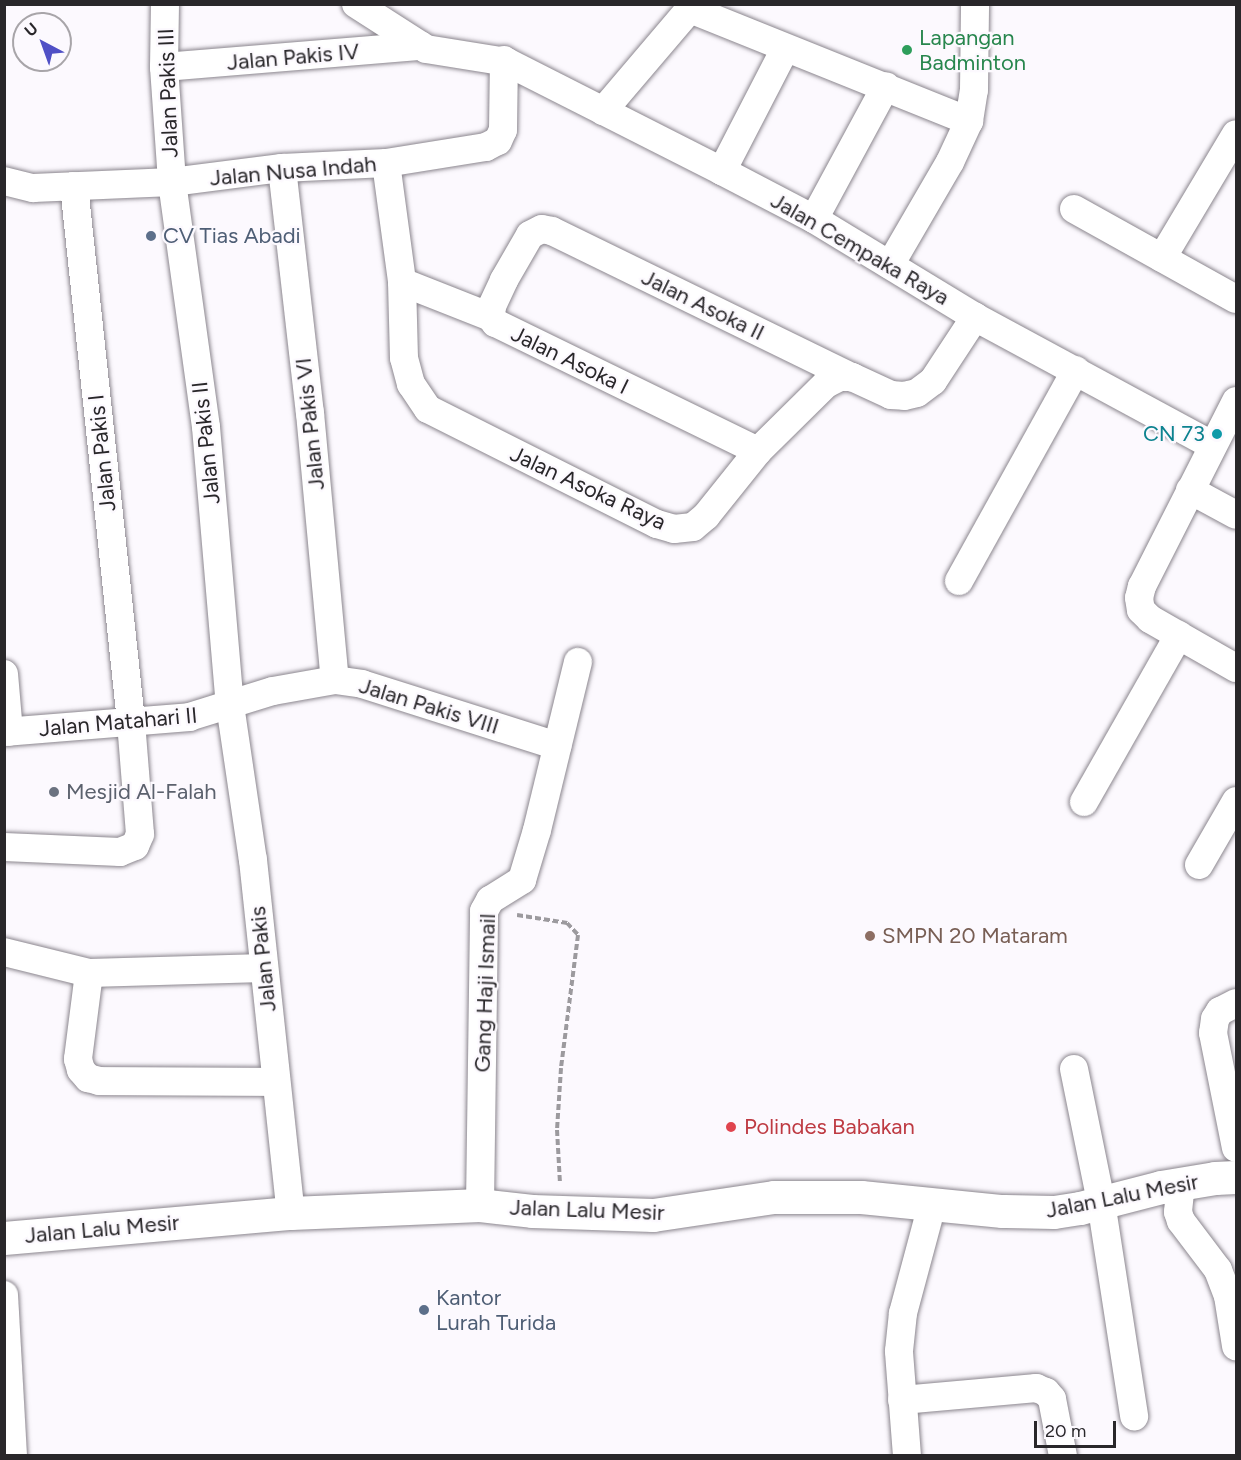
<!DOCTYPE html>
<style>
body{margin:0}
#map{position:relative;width:1241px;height:1460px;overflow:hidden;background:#fcf9fe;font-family:Figtree,sans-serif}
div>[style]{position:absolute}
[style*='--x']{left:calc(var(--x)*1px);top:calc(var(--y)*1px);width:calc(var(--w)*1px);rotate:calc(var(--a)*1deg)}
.path>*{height:4px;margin-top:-2px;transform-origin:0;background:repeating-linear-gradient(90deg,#9c9a9e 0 6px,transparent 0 9px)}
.roads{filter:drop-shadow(0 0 2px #8b868e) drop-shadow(0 0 2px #8b868e)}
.minor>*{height:28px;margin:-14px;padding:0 14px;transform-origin:14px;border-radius:14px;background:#fff}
.tertiary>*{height:33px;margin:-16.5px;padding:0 16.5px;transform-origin:16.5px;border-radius:16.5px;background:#fff}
.dots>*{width:16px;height:16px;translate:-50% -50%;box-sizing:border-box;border:3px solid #fcf9fe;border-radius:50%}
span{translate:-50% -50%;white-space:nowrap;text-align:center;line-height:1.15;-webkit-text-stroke:4.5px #fcf9fe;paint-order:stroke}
.leisure-label{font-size:22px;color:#27864d}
.left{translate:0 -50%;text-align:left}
.street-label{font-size:22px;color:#29272a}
.service-label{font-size:22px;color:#4e5e75}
.culture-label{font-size:22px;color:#0d838f}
.right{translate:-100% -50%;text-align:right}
.worship-label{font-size:22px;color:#5b616d}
.education-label{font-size:22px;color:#785e54}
.health-label{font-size:22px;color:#be3a42}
.frame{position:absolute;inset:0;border:6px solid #29272a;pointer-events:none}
.north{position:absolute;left:12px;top:12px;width:60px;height:60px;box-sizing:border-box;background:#fcf9fe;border:2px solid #a8a5a9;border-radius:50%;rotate:319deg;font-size:16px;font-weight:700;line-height:24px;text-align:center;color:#29272a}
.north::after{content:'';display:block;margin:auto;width:21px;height:27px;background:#5050c6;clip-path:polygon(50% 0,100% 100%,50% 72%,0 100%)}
.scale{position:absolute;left:1034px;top:1421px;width:82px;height:27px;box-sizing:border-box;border:3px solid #29272a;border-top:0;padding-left:8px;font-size:18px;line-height:21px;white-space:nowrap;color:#29272a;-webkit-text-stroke:4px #fcf9fe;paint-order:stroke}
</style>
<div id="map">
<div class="path">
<div style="--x:517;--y:915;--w:51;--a:9.1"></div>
<div style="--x:567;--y:923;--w:16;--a:47"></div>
<div style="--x:578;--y:935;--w:134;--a:97.3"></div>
<div style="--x:561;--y:1068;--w:62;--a:93.7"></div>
<div style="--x:557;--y:1130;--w:53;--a:86.8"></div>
</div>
<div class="roads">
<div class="minor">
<div style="--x:165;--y:4;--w:63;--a:90.9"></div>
<div style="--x:164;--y:67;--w:115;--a:86"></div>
<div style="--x:172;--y:182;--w:247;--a:82.1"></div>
<div style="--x:206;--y:427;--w:279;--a:85.1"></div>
<div style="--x:230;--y:705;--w:157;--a:81.6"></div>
<div style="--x:253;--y:860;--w:355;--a:83.9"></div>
<div style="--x:356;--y:4;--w:83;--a:32.7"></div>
<div style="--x:426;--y:49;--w:82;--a:9.1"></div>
<div style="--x:507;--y:62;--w:241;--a:26.9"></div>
<div style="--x:722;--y:171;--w:104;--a:27.6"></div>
<div style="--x:814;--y:219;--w:188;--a:31.3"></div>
<div style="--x:975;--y:317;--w:269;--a:28.4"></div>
<div style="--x:690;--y:9;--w:301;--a:21.9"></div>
<div style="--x:164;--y:67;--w:258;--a:-4.7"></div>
<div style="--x:603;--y:111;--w:140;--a:-49.6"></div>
<div style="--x:386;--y:163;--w:120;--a:82.3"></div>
<div style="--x:402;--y:282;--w:76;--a:88.5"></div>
<div style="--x:404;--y:358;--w:27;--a:75"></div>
<div style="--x:411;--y:384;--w:30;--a:56"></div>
<div style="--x:428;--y:409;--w:256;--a:26.7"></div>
<div style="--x:657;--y:524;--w:18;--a:16"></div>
<div style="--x:674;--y:529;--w:19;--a:-6"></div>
<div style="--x:693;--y:527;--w:17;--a:-40"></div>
<div style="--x:706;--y:516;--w:83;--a:-51.3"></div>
<div style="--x:758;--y:451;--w:95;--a:-44.6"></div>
<div style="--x:826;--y:384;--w:16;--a:-27"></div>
<div style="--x:840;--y:377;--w:12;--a:0"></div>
<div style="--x:852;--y:377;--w:43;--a:24.8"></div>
<div style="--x:891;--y:395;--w:13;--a:4"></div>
<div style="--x:904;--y:396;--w:13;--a:-13"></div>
<div style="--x:917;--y:393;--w:20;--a:-37"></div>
<div style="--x:933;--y:381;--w:77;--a:-56.7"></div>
<div style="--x:282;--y:168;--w:247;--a:83.5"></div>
<div style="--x:310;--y:413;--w:268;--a:84.7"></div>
<div style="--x:722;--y:171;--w:137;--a:-62.7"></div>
<div style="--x:4;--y:181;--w:30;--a:14"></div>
<div style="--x:33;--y:188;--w:139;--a:-2.5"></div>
<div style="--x:172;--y:182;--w:111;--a:-7.3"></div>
<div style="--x:282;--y:168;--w:104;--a:-2.8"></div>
<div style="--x:386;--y:163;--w:101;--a:-9.1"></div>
<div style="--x:486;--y:147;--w:13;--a:-27"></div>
<div style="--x:498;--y:141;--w:12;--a:-66"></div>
<div style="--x:503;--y:130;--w:70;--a:-89.2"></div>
<div style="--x:1074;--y:209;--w:185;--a:29.1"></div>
<div style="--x:814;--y:219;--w:151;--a:-61.6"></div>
<div style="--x:1162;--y:258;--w:144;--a:-59.2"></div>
<div style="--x:890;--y:265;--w:119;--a:-59.8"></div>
<div style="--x:950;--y:162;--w:45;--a:-65.1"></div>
<div style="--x:969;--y:121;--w:31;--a:-81"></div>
<div style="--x:974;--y:90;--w:86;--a:-89.3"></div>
<div style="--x:402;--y:282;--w:96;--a:21.5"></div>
<div style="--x:1236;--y:401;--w:208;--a:116.9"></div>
<div style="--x:1142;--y:586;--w:12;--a:104"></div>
<div style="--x:1139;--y:598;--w:12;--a:81"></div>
<div style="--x:1141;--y:610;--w:13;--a:45"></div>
<div style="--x:1150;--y:619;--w:99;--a:29.7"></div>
<div style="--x:758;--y:451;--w:292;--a:-154"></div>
<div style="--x:495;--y:323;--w:7;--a:-124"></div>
<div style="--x:491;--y:317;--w:11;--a:-85"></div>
<div style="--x:492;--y:306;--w:29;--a:-65"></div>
<div style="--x:504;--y:280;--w:52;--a:-60"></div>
<div style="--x:530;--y:235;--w:13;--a:-27"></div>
<div style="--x:542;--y:229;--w:10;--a:11"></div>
<div style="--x:552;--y:231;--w:334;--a:26"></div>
<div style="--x:1190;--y:490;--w:52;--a:28.5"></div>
<div style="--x:959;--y:581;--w:241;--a:-61"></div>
<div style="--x:4;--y:674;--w:58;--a:85.1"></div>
<div style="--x:4;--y:732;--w:186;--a:-4.6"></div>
<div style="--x:189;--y:717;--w:88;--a:-17.2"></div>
<div style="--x:273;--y:691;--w:63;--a:-10.1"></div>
<div style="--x:335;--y:680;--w:27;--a:8"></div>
<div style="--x:362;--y:684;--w:205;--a:17.6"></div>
<div style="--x:1084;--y:802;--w:192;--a:-60.4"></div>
<div style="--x:4;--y:847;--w:116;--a:2.5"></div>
<div style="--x:120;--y:852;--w:16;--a:-22"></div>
<div style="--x:135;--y:846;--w:13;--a:-67"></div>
<div style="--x:140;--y:834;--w:113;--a:-94.6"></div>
<div style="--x:131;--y:721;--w:538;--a:-96.08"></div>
<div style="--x:1199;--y:865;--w:74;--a:-60"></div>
<div style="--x:4;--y:952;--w:88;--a:13.9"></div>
<div style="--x:89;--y:973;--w:175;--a:-1.6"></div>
<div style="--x:89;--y:973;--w:87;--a:97.3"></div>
<div style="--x:78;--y:1059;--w:11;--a:75"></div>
<div style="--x:81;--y:1070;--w:11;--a:49"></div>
<div style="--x:88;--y:1078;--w:11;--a:15"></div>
<div style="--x:99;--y:1081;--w:176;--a:0.3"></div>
<div style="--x:1236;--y:1003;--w:18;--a:153"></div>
<div style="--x:1220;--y:1011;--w:9;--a:122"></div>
<div style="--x:1215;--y:1019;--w:14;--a:98"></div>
<div style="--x:1213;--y:1033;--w:117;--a:78.7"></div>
<div style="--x:1074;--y:1069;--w:136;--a:78.5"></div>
<div style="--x:1101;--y:1202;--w:217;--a:81.2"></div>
<div style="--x:1181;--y:1183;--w:29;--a:96"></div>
<div style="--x:1178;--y:1212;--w:9;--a:72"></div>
<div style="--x:1181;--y:1221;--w:61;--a:52.9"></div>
<div style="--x:1218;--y:1270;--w:28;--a:69"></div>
<div style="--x:1228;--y:1296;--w:51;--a:80.9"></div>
<div style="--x:480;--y:1205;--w:294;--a:-89.2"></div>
<div style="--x:484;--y:911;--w:13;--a:-61"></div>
<div style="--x:490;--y:900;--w:38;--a:-32"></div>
<div style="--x:522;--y:880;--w:52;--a:-73.3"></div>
<div style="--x:537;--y:830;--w:173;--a:-76.3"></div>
<div style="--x:4;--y:1295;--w:161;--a:86.8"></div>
<div style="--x:902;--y:1400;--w:135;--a:-5.1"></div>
<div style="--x:1036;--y:1388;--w:11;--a:22"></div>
<div style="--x:1046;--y:1392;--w:9;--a:49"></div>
<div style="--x:1052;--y:1399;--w:58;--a:79.1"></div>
<div style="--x:907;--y:1456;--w:105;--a:-94.4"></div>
<div style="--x:899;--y:1351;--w:38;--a:-84"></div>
<div style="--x:903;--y:1313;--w:112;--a:-75"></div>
</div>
<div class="tertiary">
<div style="--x:4;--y:1238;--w:288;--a:-5"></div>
<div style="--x:291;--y:1213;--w:189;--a:-2.4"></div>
<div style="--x:480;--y:1205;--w:52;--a:6.6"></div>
<div style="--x:532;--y:1211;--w:121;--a:1.9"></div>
<div style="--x:653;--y:1215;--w:122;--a:-8.5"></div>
<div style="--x:774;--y:1197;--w:87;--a:0"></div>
<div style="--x:861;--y:1197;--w:142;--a:5.7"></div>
<div style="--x:1002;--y:1211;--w:52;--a:1.1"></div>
<div style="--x:1054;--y:1212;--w:26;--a:-9"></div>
<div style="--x:1080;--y:1208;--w:84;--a:-14.5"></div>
<div style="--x:1161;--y:1187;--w:55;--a:-9.5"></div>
<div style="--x:1215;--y:1178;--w:21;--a:-3"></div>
</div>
</div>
<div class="dots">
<div style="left:907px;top:50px;background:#2e9e5b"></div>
<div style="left:151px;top:236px;background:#5c6f8a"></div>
<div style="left:1217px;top:434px;background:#0f9aa8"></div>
<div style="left:54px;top:792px;background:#6b7280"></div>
<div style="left:870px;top:936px;background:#8d6e63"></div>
<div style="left:731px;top:1127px;background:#e0444e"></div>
<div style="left:424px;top:1310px;background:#5c6f8a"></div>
</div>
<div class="leisure-label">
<span class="left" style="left:919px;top:50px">Lapangan<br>Badminton</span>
</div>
<div class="street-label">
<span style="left:293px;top:57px;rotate:-5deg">Jalan Pakis IV</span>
<span style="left:168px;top:93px;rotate:-92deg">Jalan Pakis III</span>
<span style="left:293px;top:171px;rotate:-5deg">Jalan Nusa Indah</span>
<span style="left:860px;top:249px;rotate:30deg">Jalan Cempaka Raya</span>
<span style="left:703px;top:305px;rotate:26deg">Jalan Asoka II</span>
<span style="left:570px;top:360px;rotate:26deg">Jalan Asoka I</span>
<span style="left:310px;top:424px;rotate:-96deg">Jalan Pakis VI</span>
<span style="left:206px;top:443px;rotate:-96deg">Jalan Pakis II</span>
<span style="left:102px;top:453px;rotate:-96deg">Jalan Pakis I</span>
<span style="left:588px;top:488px;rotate:25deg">Jalan Asoka Raya</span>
<span style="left:429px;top:706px;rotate:17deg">Jalan Pakis VIII</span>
<span style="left:118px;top:722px;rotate:-5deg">Jalan Matahari II</span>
<span style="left:263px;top:959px;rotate:-96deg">Jalan Pakis</span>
<span style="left:485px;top:993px;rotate:-88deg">Gang Haji Ismail</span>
<span style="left:1122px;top:1196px;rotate:-11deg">Jalan Lalu Mesir</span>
<span style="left:587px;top:1210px;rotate:2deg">Jalan Lalu Mesir</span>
<span style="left:102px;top:1229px;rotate:-5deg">Jalan Lalu Mesir</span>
</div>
<div class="service-label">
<span class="left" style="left:163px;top:236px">CV Tias Abadi</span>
<span class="left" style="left:436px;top:1310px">Kantor<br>Lurah Turida</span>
</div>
<div class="culture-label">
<span class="right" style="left:1205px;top:434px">CN 73</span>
</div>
<div class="worship-label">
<span class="left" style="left:66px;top:792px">Mesjid Al-Falah</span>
</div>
<div class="education-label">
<span class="left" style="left:882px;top:936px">SMPN 20 Mataram</span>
</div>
<div class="health-label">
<span class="left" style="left:744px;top:1127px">Polindes Babakan</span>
</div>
<div class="frame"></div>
<div class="north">U</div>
<div class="scale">20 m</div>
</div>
